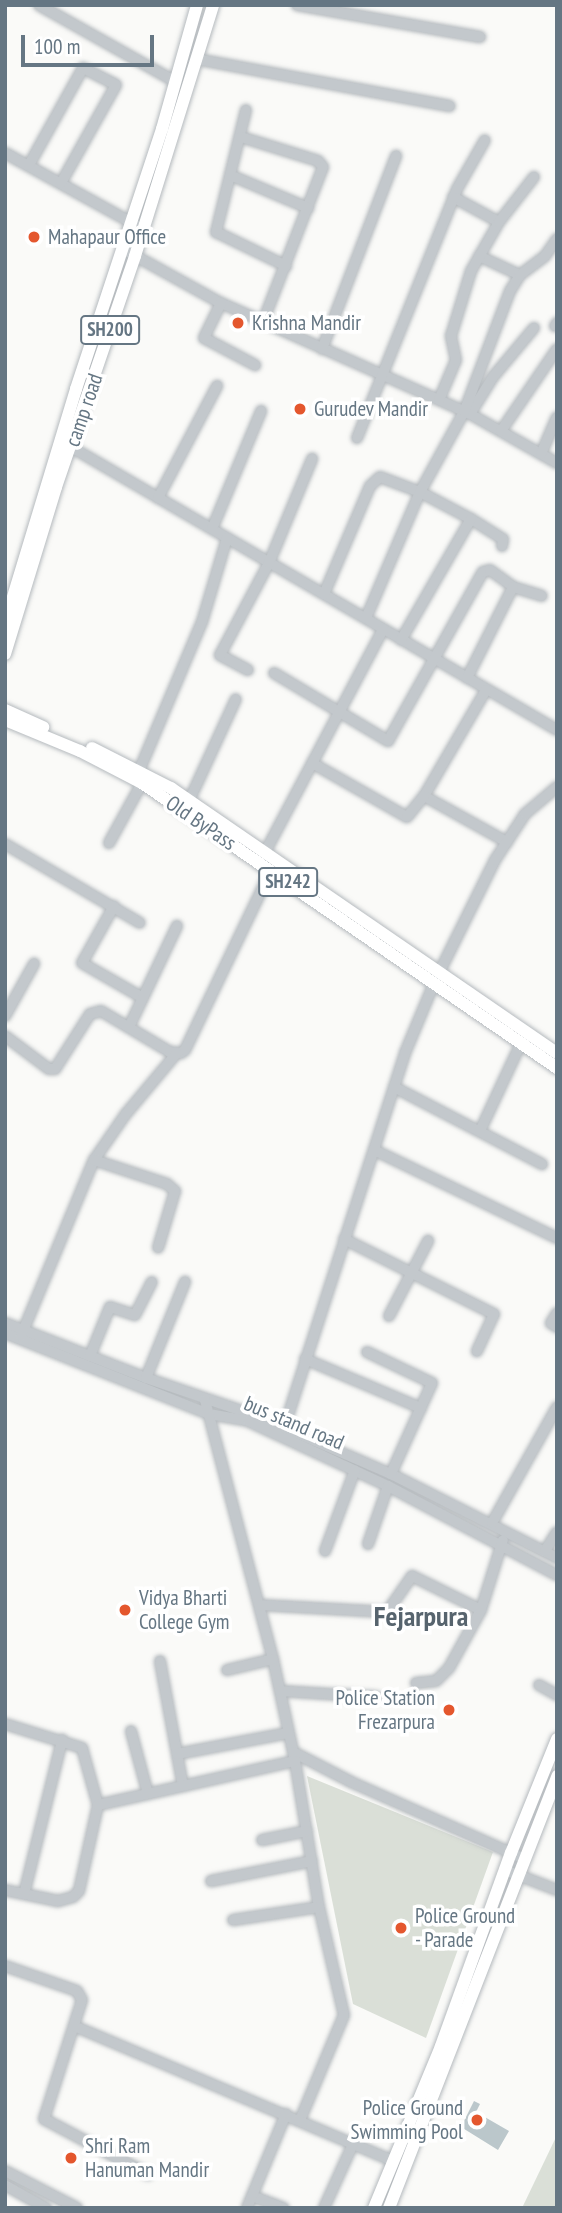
<!DOCTYPE html>
<style>
body{margin:0}
#map{position:relative;width:562px;height:2213px;overflow:hidden;background:#fafaf8;font-family:"PT Sans Narrow",sans-serif}
div>[style]{position:absolute}
[style*='--x']{left:calc(var(--x)*1px);top:calc(var(--y)*1px);width:calc(var(--w)*1px);rotate:calc(var(--a)*1deg)}
.green>*{inset:0;background:#dadfd7}
.water>*{inset:0;background:#bbc7cb}
.roads{filter:drop-shadow(0 0 2px #b5babe) drop-shadow(0 0 2px #b5babe)}
.minor>*{height:10px;margin:-5px;padding:0 5px;transform-origin:5px;border-radius:5px;background:#c3c8cc}
.major>*{height:12px;margin:-6px;padding:0 6px;transform-origin:6px;border-radius:6px;background:#fff}
.dots>*{width:19px;height:19px;translate:-50% -50%;box-sizing:border-box;border:4px solid #fff;border-radius:50%}
span{translate:-50% -50%;white-space:nowrap;text-align:center;line-height:1.15;-webkit-text-stroke:7px #fff;paint-order:stroke}
.shield-label span{padding:2px 5px;background:#fff;border:2px solid;border-radius:5px;-webkit-text-stroke-width:0}
.shield-label{font-size:19px;color:#657683;font-weight:700}
.poi-label{font-size:21px;color:#657683}
.left{translate:0 -50%;text-align:left}
.right{translate:-100% -50%;text-align:right}
.street-label{font-size:21px;color:#657683}
.district-label{font-size:28px;color:#57646e;font-weight:700}
.frame{position:absolute;inset:0;border:7px solid #657683;pointer-events:none}
.scale{position:absolute;left:21px;top:35px;width:133px;height:32px;box-sizing:border-box;border:4px solid #657683;border-top:0;padding-left:9px;font-size:21px;line-height:24px;white-space:nowrap;color:#657683;-webkit-text-stroke:5px #fff;paint-order:stroke}
</style>
<div id="map">
<div class="green">
<div style="clip-path:polygon(307px 1776px,493px 1852px,426px 2038px,353px 2004px)"></div>
<div style="clip-path:polygon(557px 2135px,557px 2208px,522px 2208px)"></div>
</div>
<div class="water">
<div style="clip-path:polygon(474px 2101px,480px 2104px,476px 2112px,509px 2131px,498px 2150px,461px 2127px)"></div>
</div>
<div class="roads">
<div class="minor">
<div style="--x:39;--y:5;--w:157;--a:29.3"></div>
<div style="--x:297;--y:5;--w:186;--a:9.9"></div>
<div style="--x:196;--y:59;--w:258;--a:10.5"></div>
<div style="--x:246;--y:110;--w:126;--a:103.8"></div>
<div style="--x:216;--y:232;--w:78;--a:25.9"></div>
<div style="--x:241;--y:137;--w:81;--a:17.3"></div>
<div style="--x:318;--y:161;--w:8;--a:50"></div>
<div style="--x:323;--y:167;--w:166;--a:111.2"></div>
<div style="--x:5;--y:153;--w:149;--a:28.8"></div>
<div style="--x:29;--y:165;--w:111;--a:-60.9"></div>
<div style="--x:83;--y:68;--w:37;--a:27"></div>
<div style="--x:116;--y:85;--w:112;--a:119.3"></div>
<div style="--x:230;--y:175;--w:85;--a:22.9"></div>
<div style="--x:453;--y:197;--w:52;--a:28.5"></div>
<div style="--x:123;--y:249;--w:112;--a:28.9"></div>
<div style="--x:221;--y:303;--w:273;--a:24"></div>
<div style="--x:470;--y:414;--w:100;--a:29.4"></div>
<div style="--x:479;--y:256;--w:45;--a:24.9"></div>
<div style="--x:221;--y:303;--w:39;--a:116"></div>
<div style="--x:204;--y:338;--w:58;--a:27.9"></div>
<div style="--x:555;--y:326;--w:4;--a:-56"></div>
<div style="--x:322;--y:349;--w:207;--a:-69"></div>
<div style="--x:439;--y:400;--w:43;--a:-67"></div>
<div style="--x:456;--y:360;--w:25;--a:-102"></div>
<div style="--x:451;--y:336;--w:68;--a:-72.9"></div>
<div style="--x:471;--y:271;--w:56;--a:-60.3"></div>
<div style="--x:499;--y:222;--w:57;--a:-52.1"></div>
<div style="--x:470;--y:414;--w:44;--a:-58.1"></div>
<div style="--x:493;--y:377;--w:64;--a:-50.1"></div>
<div style="--x:501;--y:431;--w:99;--a:-55.7"></div>
<div style="--x:357;--y:438;--w:268;--a:-68.1"></div>
<div style="--x:457;--y:189;--w:56;--a:-60.3"></div>
<div style="--x:71;--y:447;--w:562;--a:30.21"></div>
<div style="--x:541;--y:454;--w:40;--a:-66.6"></div>
<div style="--x:158;--y:498;--w:127;--a:-62.2"></div>
<div style="--x:212;--y:529;--w:128;--a:-67.4"></div>
<div style="--x:324;--y:594;--w:117;--a:-66.9"></div>
<div style="--x:370;--y:486;--w:13;--a:-42"></div>
<div style="--x:380;--y:477;--w:43;--a:20.6"></div>
<div style="--x:420;--y:492;--w:58;--a:27.9"></div>
<div style="--x:471;--y:519;--w:38;--a:32"></div>
<div style="--x:503;--y:539;--w:7;--a:98"></div>
<div style="--x:366;--y:618;--w:137;--a:-66.8"></div>
<div style="--x:420;--y:492;--w:91;--a:-61.2"></div>
<div style="--x:464;--y:412;--w:129;--a:-69.2"></div>
<div style="--x:510;--y:291;--w:19;--a:-58"></div>
<div style="--x:520;--y:275;--w:31;--a:-37"></div>
<div style="--x:545;--y:256;--w:21;--a:-55"></div>
<div style="--x:401;--y:640;--w:140;--a:-60"></div>
<div style="--x:248;--y:670;--w:32;--a:-152"></div>
<div style="--x:220;--y:655;--w:104;--a:-62"></div>
<div style="--x:269;--y:563;--w:113;--a:-67.5"></div>
<div style="--x:274;--y:673;--w:133;--a:30.8"></div>
<div style="--x:388;--y:741;--w:194;--a:-60.7"></div>
<div style="--x:483;--y:572;--w:7;--a:-16"></div>
<div style="--x:490;--y:570;--w:29;--a:36"></div>
<div style="--x:513;--y:587;--w:30;--a:17"></div>
<div style="--x:467;--y:678;--w:102;--a:-63.2"></div>
<div style="--x:486;--y:690;--w:123;--a:120.3"></div>
<div style="--x:424;--y:796;--w:95;--a:29"></div>
<div style="--x:312;--y:763;--w:109;--a:29.6"></div>
<div style="--x:407;--y:817;--w:27;--a:-51"></div>
<div style="--x:139;--y:771;--w:162;--a:-67.1"></div>
<div style="--x:202;--y:622;--w:88;--a:-73.4"></div>
<div style="--x:189;--y:801;--w:112;--a:-65.3"></div>
<div style="--x:109;--y:843;--w:68;--a:-61.2"></div>
<div style="--x:5;--y:844;--w:156;--a:30.3"></div>
<div style="--x:262;--y:858;--w:259;--a:-62.1"></div>
<div style="--x:114;--y:906;--w:65;--a:119.3"></div>
<div style="--x:82;--y:963;--w:70;--a:29.8"></div>
<div style="--x:5;--y:1016;--w:60;--a:-60.9"></div>
<div style="--x:129;--y:1027;--w:112;--a:-64.6"></div>
<div style="--x:5;--y:1036;--w:55;--a:36.9"></div>
<div style="--x:49;--y:1069;--w:6;--a:0"></div>
<div style="--x:55;--y:1069;--w:65;--a:-57.5"></div>
<div style="--x:90;--y:1014;--w:11;--a:-15"></div>
<div style="--x:101;--y:1011;--w:80;--a:30.7"></div>
<div style="--x:170;--y:1052;--w:11;--a:5"></div>
<div style="--x:181;--y:1053;--w:5;--a:-37"></div>
<div style="--x:185;--y:1050;--w:204;--a:-64.4"></div>
<div style="--x:394;--y:1087;--w:167;--a:27.5"></div>
<div style="--x:480;--y:1131;--w:99;--a:-65"></div>
<div style="--x:374;--y:1150;--w:203;--a:25.7"></div>
<div style="--x:94;--y:1160;--w:55;--a:-55.4"></div>
<div style="--x:125;--y:1115;--w:80;--a:-50.1"></div>
<div style="--x:344;--y:1239;--w:168;--a:26.6"></div>
<div style="--x:494;--y:1314;--w:41;--a:114.7"></div>
<div style="--x:557;--y:1313;--w:12;--a:121"></div>
<div style="--x:551;--y:1323;--w:7;--a:34"></div>
<div style="--x:389;--y:1316;--w:85;--a:-62.5"></div>
<div style="--x:5;--y:1323;--w:151;--a:21.3"></div>
<div style="--x:146;--y:1378;--w:123;--a:19"></div>
<div style="--x:262;--y:1418;--w:141;--a:23.5"></div>
<div style="--x:391;--y:1474;--w:186;--a:26.8"></div>
<div style="--x:5;--y:1333;--w:219;--a:21.7"></div>
<div style="--x:209;--y:1414;--w:40;--a:10"></div>
<div style="--x:248;--y:1421;--w:154;--a:24.9"></div>
<div style="--x:388;--y:1486;--w:191;--a:27.8"></div>
<div style="--x:21;--y:1336;--w:191;--a:-67.5"></div>
<div style="--x:94;--y:1160;--w:77;--a:18.2"></div>
<div style="--x:167;--y:1184;--w:11;--a:41"></div>
<div style="--x:175;--y:1191;--w:59;--a:106.6"></div>
<div style="--x:367;--y:1352;--w:72;--a:25.5"></div>
<div style="--x:432;--y:1383;--w:100;--a:114.3"></div>
<div style="--x:90;--y:1356;--w:53;--a:-67.8"></div>
<div style="--x:110;--y:1307;--w:26;--a:18"></div>
<div style="--x:135;--y:1315;--w:37;--a:-63"></div>
<div style="--x:305;--y:1359;--w:126;--a:22.9"></div>
<div style="--x:146;--y:1378;--w:104;--a:-67.9"></div>
<div style="--x:205;--y:1400;--w:268;--a:75.3"></div>
<div style="--x:273;--y:1659;--w:104;--a:77.8"></div>
<div style="--x:295;--y:1761;--w:148;--a:80.7"></div>
<div style="--x:319;--y:1907;--w:111;--a:77"></div>
<div style="--x:344;--y:2015;--w:114;--a:112.7"></div>
<div style="--x:284;--y:1428;--w:394;--a:-72.1"></div>
<div style="--x:405;--y:1053;--w:78;--a:-67.4"></div>
<div style="--x:435;--y:981;--w:135;--a:-63.6"></div>
<div style="--x:495;--y:860;--w:55;--a:-56.9"></div>
<div style="--x:525;--y:814;--w:42;--a:-40.2"></div>
<div style="--x:492;--y:1523;--w:133;--a:-60.7"></div>
<div style="--x:368;--y:1544;--w:61;--a:-71"></div>
<div style="--x:325;--y:1551;--w:86;--a:-69.7"></div>
<div style="--x:545;--y:1551;--w:22;--a:-58"></div>
<div style="--x:259;--y:1605;--w:128;--a:3.1"></div>
<div style="--x:387;--y:1612;--w:44;--a:-55.2"></div>
<div style="--x:412;--y:1576;--w:77;--a:26.2"></div>
<div style="--x:160;--y:1661;--w:127;--a:79.6"></div>
<div style="--x:227;--y:1670;--w:47;--a:-13.4"></div>
<div style="--x:416;--y:1683;--w:20;--a:-6"></div>
<div style="--x:436;--y:1681;--w:18;--a:-45"></div>
<div style="--x:449;--y:1668;--w:66;--a:-61.1"></div>
<div style="--x:481;--y:1610;--w:73;--a:-72.6"></div>
<div style="--x:539;--y:1685;--w:21;--a:29"></div>
<div style="--x:280;--y:1691;--w:97;--a:3.5"></div>
<div style="--x:5;--y:1724;--w:81;--a:17.3"></div>
<div style="--x:82;--y:1748;--w:59;--a:74.3"></div>
<div style="--x:98;--y:1805;--w:88;--a:102.5"></div>
<div style="--x:79;--y:1891;--w:8;--a:135"></div>
<div style="--x:73;--y:1897;--w:16;--a:165"></div>
<div style="--x:58;--y:1901;--w:54;--a:-168.3"></div>
<div style="--x:131;--y:1731;--w:65;--a:74.9"></div>
<div style="--x:293;--y:1752;--w:65;--a:27.3"></div>
<div style="--x:351;--y:1782;--w:190;--a:23.9"></div>
<div style="--x:177;--y:1754;--w:113;--a:-10.7"></div>
<div style="--x:98;--y:1805;--w:202;--a:-12.6"></div>
<div style="--x:262;--y:1840;--w:46;--a:-11.3"></div>
<div style="--x:505;--y:1870;--w:56;--a:21"></div>
<div style="--x:211;--y:1881;--w:103;--a:-11.2"></div>
<div style="--x:24;--y:1894;--w:159;--a:-76.1"></div>
<div style="--x:233;--y:1920;--w:87;--a:-8.6"></div>
<div style="--x:5;--y:1966;--w:76;--a:19.1"></div>
<div style="--x:77;--y:1991;--w:10;--a:61"></div>
<div style="--x:82;--y:2000;--w:125;--a:107.7"></div>
<div style="--x:44;--y:2119;--w:118;--a:27.9"></div>
<div style="--x:74;--y:2026;--w:347;--a:22.9"></div>
<div style="--x:5;--y:2171;--w:81;--a:27.2"></div>
<div style="--x:5;--y:2185;--w:47;--a:29.3"></div>
<div style="--x:252;--y:2196;--w:34;--a:21"></div>
<div style="--x:247;--y:2208;--w:102;--a:-67.5"></div>
<div style="--x:324;--y:2208;--w:70;--a:-65.6"></div>
</div>
<div class="major">
<div style="--x:5;--y:623;--w:245;--a:-73.1"></div>
<div style="--x:76;--y:389;--w:274;--a:-71.7"></div>
<div style="--x:162;--y:129;--w:129;--a:-74.2"></div>
<div style="--x:5;--y:654;--w:175;--a:-73"></div>
<div style="--x:56;--y:487;--w:244;--a:-71.1"></div>
<div style="--x:135;--y:256;--w:263;--a:-72.7"></div>
<div style="--x:5;--y:710;--w:42;--a:24.1"></div>
<div style="--x:5;--y:720;--w:81;--a:22.5"></div>
<div style="--x:80;--y:751;--w:70;--a:27.3"></div>
<div style="--x:142;--y:783;--w:503;--a:34.48"></div>
<div style="--x:92;--y:748;--w:89;--a:26.9"></div>
<div style="--x:171;--y:788;--w:468;--a:34.5"></div>
<div style="--x:374;--y:2208;--w:175;--a:-67.5"></div>
<div style="--x:441;--y:2046;--w:205;--a:-70.1"></div>
<div style="--x:511;--y:1853;--w:123;--a:-68"></div>
<div style="--x:389;--y:2208;--w:464;--a:-68.7"></div>
</div>
</div>
<div class="dots">
<div style="left:34px;top:237px;background:#e4572e"></div>
<div style="left:238px;top:323px;background:#e4572e"></div>
<div style="left:300px;top:409px;background:#e4572e"></div>
<div style="left:125px;top:1610px;background:#e4572e"></div>
<div style="left:449px;top:1710px;background:#e4572e"></div>
<div style="left:401px;top:1928px;background:#e4572e"></div>
<div style="left:477px;top:2120px;background:#e4572e"></div>
<div style="left:71px;top:2158px;background:#e4572e"></div>
</div>
<div class="shield-label">
<span style="left:110px;top:330px">SH200</span>
<span style="left:288px;top:882px">SH242</span>
</div>
<div class="poi-label">
<span class="left" style="left:48px;top:237px">Mahapaur Office</span>
<span class="left" style="left:252px;top:323px">Krishna Mandir</span>
<span class="left" style="left:314px;top:409px">Gurudev Mandir</span>
<span class="left" style="left:139px;top:1610px">Vidya Bharti<br>College Gym</span>
<span class="right" style="left:435px;top:1710px">Police Station<br>Frezarpura</span>
<span class="left" style="left:415px;top:1928px">Police Ground<br>- Parade</span>
<span class="right" style="left:463px;top:2120px">Police Ground<br>Swimming Pool</span>
<span class="left" style="left:85px;top:2158px">Shri Ram<br>Hanuman Mandir</span>
</div>
<div class="street-label">
<span style="left:84px;top:410px;rotate:-71deg">camp road</span>
<span style="left:201px;top:823px;rotate:34deg">Old ByPass</span>
<span style="left:294px;top:1423px;rotate:23deg">bus stand road</span>
</div>
<div class="district-label">
<span style="left:421px;top:1616px">Fejarpura</span>
</div>
<div class="frame"></div>
<div class="scale">100 m</div>
</div>
